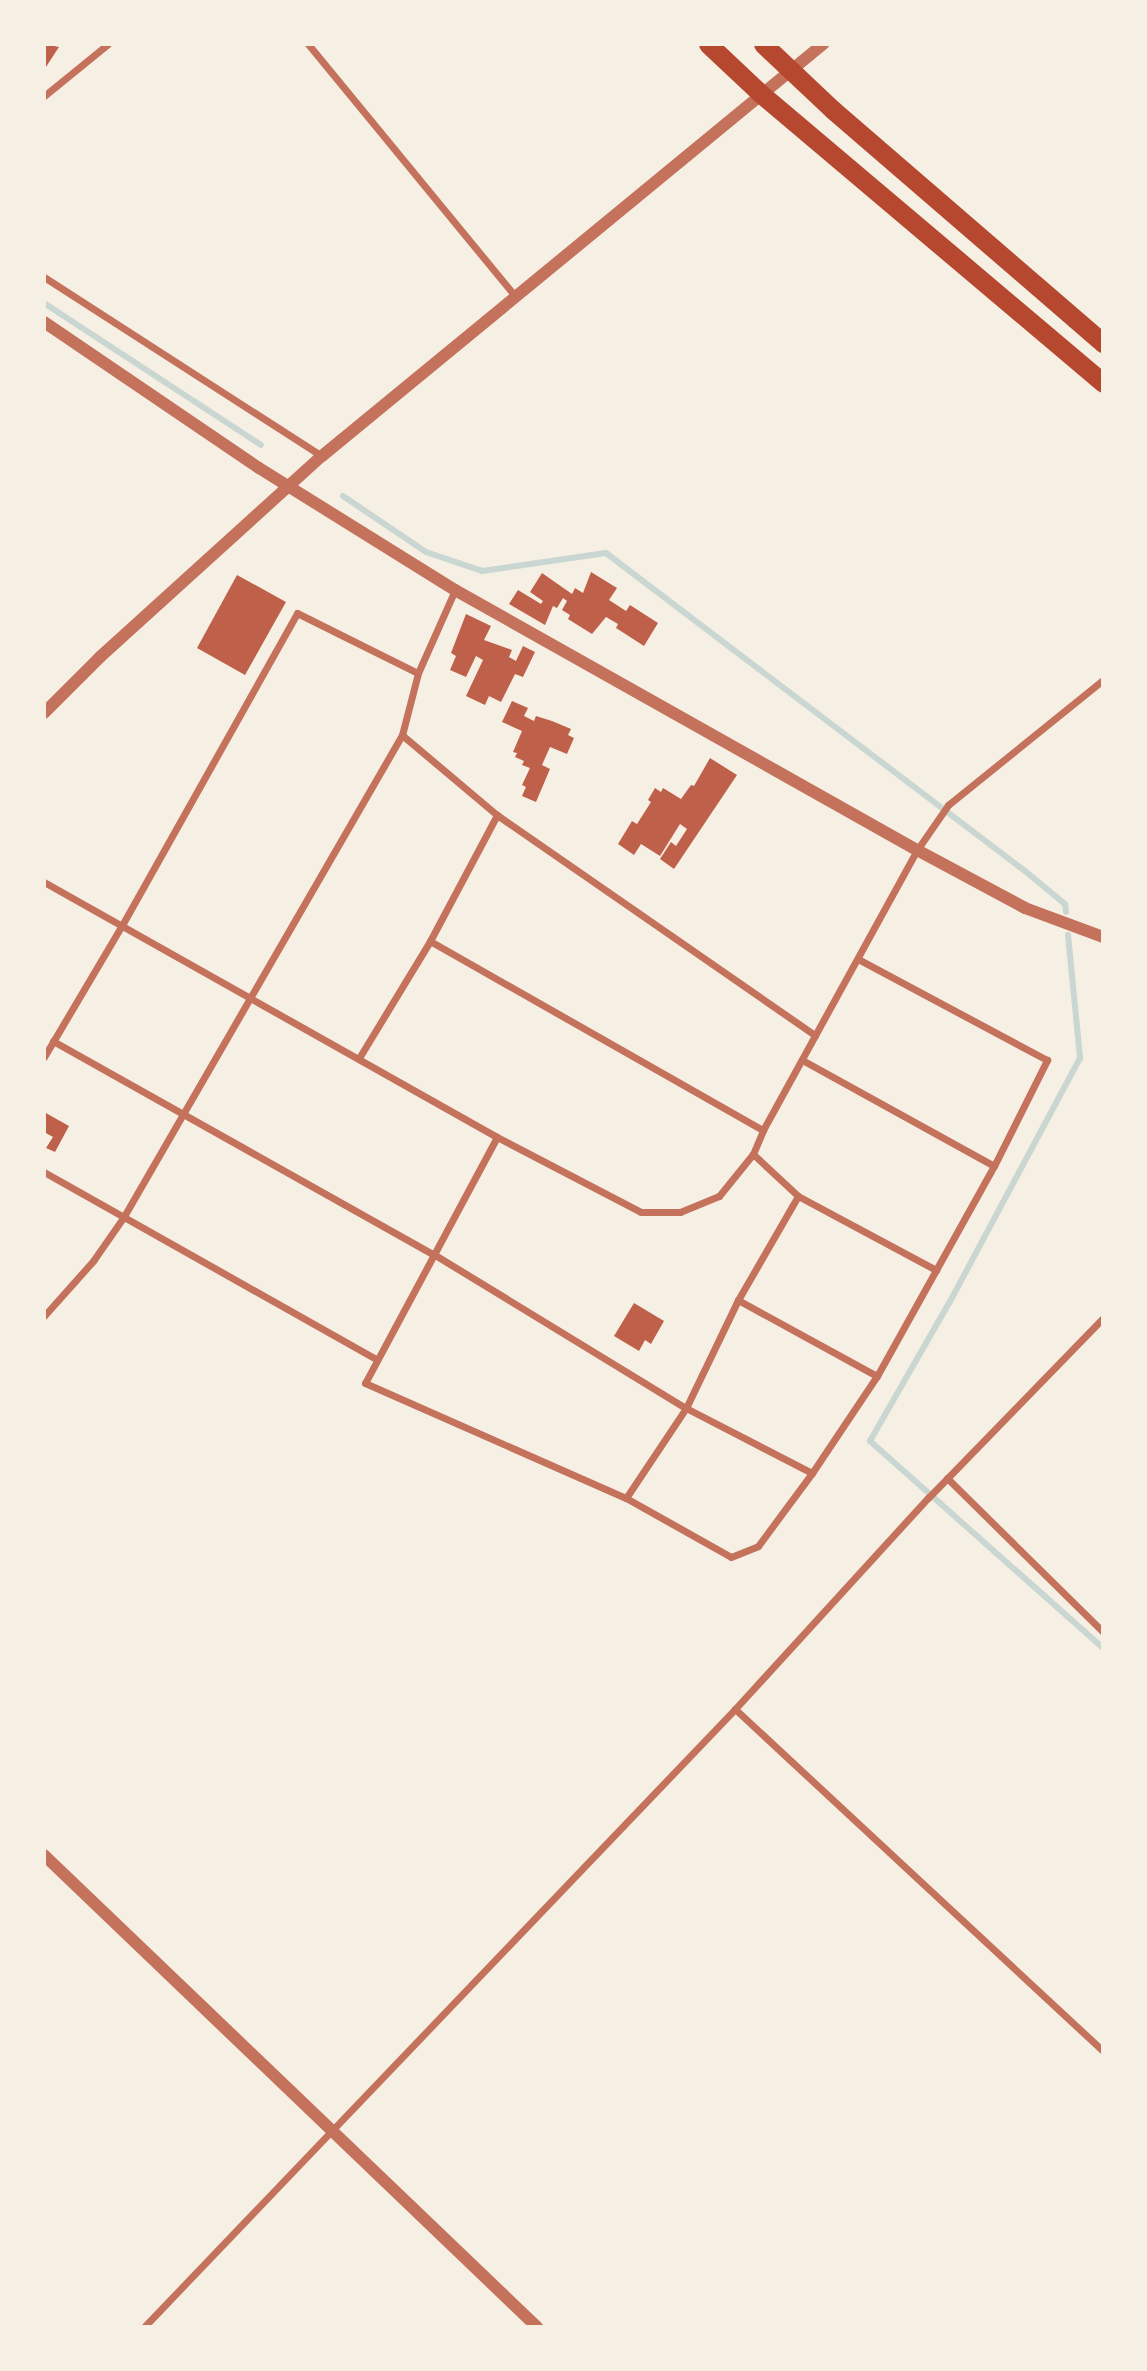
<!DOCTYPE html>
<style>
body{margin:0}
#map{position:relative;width:1147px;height:2371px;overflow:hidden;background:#f6efe4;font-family:"PT Sans",sans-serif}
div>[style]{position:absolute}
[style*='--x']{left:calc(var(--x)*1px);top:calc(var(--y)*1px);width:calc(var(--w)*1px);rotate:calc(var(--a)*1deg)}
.stream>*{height:6px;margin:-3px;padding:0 3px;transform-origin:3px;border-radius:3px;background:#c9d6d2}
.building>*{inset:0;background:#bf614a}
.minor>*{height:7px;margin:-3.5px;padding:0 3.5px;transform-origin:3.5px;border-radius:3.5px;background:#c5725c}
.tertiary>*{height:12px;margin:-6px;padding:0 6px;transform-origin:6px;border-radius:6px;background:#c5725c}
.trunk>*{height:19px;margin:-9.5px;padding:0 9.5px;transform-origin:9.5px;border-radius:9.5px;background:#b5482f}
span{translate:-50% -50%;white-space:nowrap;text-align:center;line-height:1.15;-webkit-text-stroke:7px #f6efe4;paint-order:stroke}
.frame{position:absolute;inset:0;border:46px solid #f6efe4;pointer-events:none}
</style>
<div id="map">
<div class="stream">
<div style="--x:44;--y:303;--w:259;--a:33.2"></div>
<div style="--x:343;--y:496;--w:100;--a:34"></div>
<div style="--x:426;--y:552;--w:59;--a:18.7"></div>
<div style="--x:482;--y:571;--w:125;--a:-8.3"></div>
<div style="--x:606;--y:553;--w:526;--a:37.2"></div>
<div style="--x:1025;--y:871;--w:52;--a:39.5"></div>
<div style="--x:1065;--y:904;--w:8;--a:83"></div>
<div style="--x:1068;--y:935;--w:124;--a:84.4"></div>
<div style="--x:1080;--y:1058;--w:278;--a:118.1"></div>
<div style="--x:949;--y:1303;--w:159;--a:119.8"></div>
<div style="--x:870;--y:1441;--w:312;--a:41.6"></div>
</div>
<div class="building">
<div style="clip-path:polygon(44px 44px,59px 47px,44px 70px)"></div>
<div style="clip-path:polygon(591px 572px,617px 588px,609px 600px,626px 611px,630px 605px,658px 623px,644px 646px,616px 628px,618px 624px,606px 617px,592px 634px,568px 619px,570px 615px,562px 610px,567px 601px,563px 598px,557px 608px,553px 606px,545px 625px,509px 604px,518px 590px,541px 604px,543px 601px,530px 592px,542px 573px,572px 594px,575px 588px,583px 593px)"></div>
<div style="clip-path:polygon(237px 575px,286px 602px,245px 675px,197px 648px)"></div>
<div style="clip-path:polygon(466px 614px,491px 626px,484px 640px,512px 650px,509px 657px,516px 661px,523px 646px,535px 652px,523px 677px,515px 674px,501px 702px,489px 696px,485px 705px,466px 696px,483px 660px,476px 656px,466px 677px,450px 670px,456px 656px,451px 653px)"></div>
<div style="clip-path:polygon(512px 701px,528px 708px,524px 716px,534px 721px,536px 716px,552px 721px,571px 729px,568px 735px,574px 738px,567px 754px,550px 747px,542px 765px,550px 769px,536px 802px,522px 796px,526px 787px,522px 785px,530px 768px,522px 765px,524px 761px,515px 757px,517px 753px,513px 752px,522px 731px,502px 722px)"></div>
<div style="clip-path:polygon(710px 758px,737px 775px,674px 869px,660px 859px,671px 842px,676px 846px,687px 829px,680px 824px,660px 856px,641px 844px,634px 855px,618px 844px,632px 821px,637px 824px,651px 802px,648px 800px,655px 788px,661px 792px,663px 788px,681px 799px,691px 785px,694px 786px)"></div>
<div style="clip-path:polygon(44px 1112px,69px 1126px,55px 1152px,46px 1148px,53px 1137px,44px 1132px)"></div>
<div style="clip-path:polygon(634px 1303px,664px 1321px,651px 1344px,645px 1340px,639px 1351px,614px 1336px)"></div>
</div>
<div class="minor">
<div style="--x:308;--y:44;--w:328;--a:50.6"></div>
<div style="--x:44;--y:96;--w:82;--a:-39.1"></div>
<div style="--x:44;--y:277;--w:331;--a:32.8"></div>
<div style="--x:402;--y:735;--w:124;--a:40.1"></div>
<div style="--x:497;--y:815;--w:387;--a:34.7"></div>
<div style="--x:44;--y:882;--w:520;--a:29.38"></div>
<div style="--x:497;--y:1137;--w:162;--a:27.5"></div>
<div style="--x:641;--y:1212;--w:39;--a:0"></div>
<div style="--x:680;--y:1212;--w:42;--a:-22.3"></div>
<div style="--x:719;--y:1196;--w:54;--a:-51"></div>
<div style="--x:753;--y:1154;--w:26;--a:-67"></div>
<div style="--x:763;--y:1130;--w:320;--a:-61.2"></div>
<div style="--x:917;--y:850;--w:55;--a:-55.4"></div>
<div style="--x:948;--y:805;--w:199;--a:-38.9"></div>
<div style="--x:430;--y:941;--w:383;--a:29.6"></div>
<div style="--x:53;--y:1041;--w:438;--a:29.3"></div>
<div style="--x:435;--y:1255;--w:294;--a:31.4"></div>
<div style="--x:686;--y:1408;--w:142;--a:27.3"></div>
<div style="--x:44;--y:1057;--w:151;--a:-59.4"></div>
<div style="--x:121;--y:927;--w:360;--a:-60.7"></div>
<div style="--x:297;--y:613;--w:135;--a:26.4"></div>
<div style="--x:359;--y:1058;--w:137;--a:-58.7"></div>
<div style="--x:430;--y:941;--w:143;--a:-62"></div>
<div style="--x:804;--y:1061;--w:217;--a:28.9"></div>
<div style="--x:497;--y:1137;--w:279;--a:118.2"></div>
<div style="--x:365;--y:1383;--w:285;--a:23.8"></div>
<div style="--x:626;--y:1498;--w:120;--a:29.3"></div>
<div style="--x:731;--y:1557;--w:29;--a:-22"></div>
<div style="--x:758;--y:1546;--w:91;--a:-53.5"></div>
<div style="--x:812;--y:1473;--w:117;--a:-56.2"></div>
<div style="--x:877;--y:1376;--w:240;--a:-60.9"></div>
<div style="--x:994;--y:1166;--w:119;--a:-63.4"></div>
<div style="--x:1047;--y:1060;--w:214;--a:-151.9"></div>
<div style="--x:753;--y:1154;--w:62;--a:43"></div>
<div style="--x:798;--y:1196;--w:157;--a:28.2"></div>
<div style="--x:44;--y:1172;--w:381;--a:29.4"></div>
<div style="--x:738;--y:1300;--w:158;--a:28.7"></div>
<div style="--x:44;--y:1316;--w:74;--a:-48.3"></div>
<div style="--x:93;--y:1261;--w:52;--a:-55.1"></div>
<div style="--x:123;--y:1218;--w:558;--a:-59.99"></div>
<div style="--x:402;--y:735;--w:64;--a:-75.5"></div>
<div style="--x:418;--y:673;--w:91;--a:-66"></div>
<div style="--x:947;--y:1478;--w:219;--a:44.6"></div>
<div style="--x:626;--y:1498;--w:108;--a:-56.3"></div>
<div style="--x:686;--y:1408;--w:120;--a:-64.3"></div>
<div style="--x:738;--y:1300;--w:120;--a:-60"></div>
<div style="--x:735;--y:1709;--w:502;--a:42.9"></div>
<div style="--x:144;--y:2327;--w:855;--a:-46.28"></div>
<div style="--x:735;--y:1709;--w:286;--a:-47.6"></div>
<div style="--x:928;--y:1498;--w:251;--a:-45.8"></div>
</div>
<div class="tertiary">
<div style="--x:44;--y:322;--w:260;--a:34.2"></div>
<div style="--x:259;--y:468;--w:231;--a:31.9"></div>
<div style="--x:455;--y:590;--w:530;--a:29.37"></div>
<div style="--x:917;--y:850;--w:123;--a:28.2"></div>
<div style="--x:1025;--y:908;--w:83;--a:20.4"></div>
<div style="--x:44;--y:713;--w:79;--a:-45"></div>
<div style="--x:100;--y:657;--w:299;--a:-42.2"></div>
<div style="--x:322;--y:456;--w:649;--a:-39.43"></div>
<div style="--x:44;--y:1855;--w:683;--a:43.75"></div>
</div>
<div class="trunk">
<div style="--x:708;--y:44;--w:71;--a:43.3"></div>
<div style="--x:760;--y:93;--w:449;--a:40.2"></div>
<div style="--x:763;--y:44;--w:96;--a:43.3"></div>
<div style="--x:833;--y:110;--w:357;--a:40.8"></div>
</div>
<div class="frame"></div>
</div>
